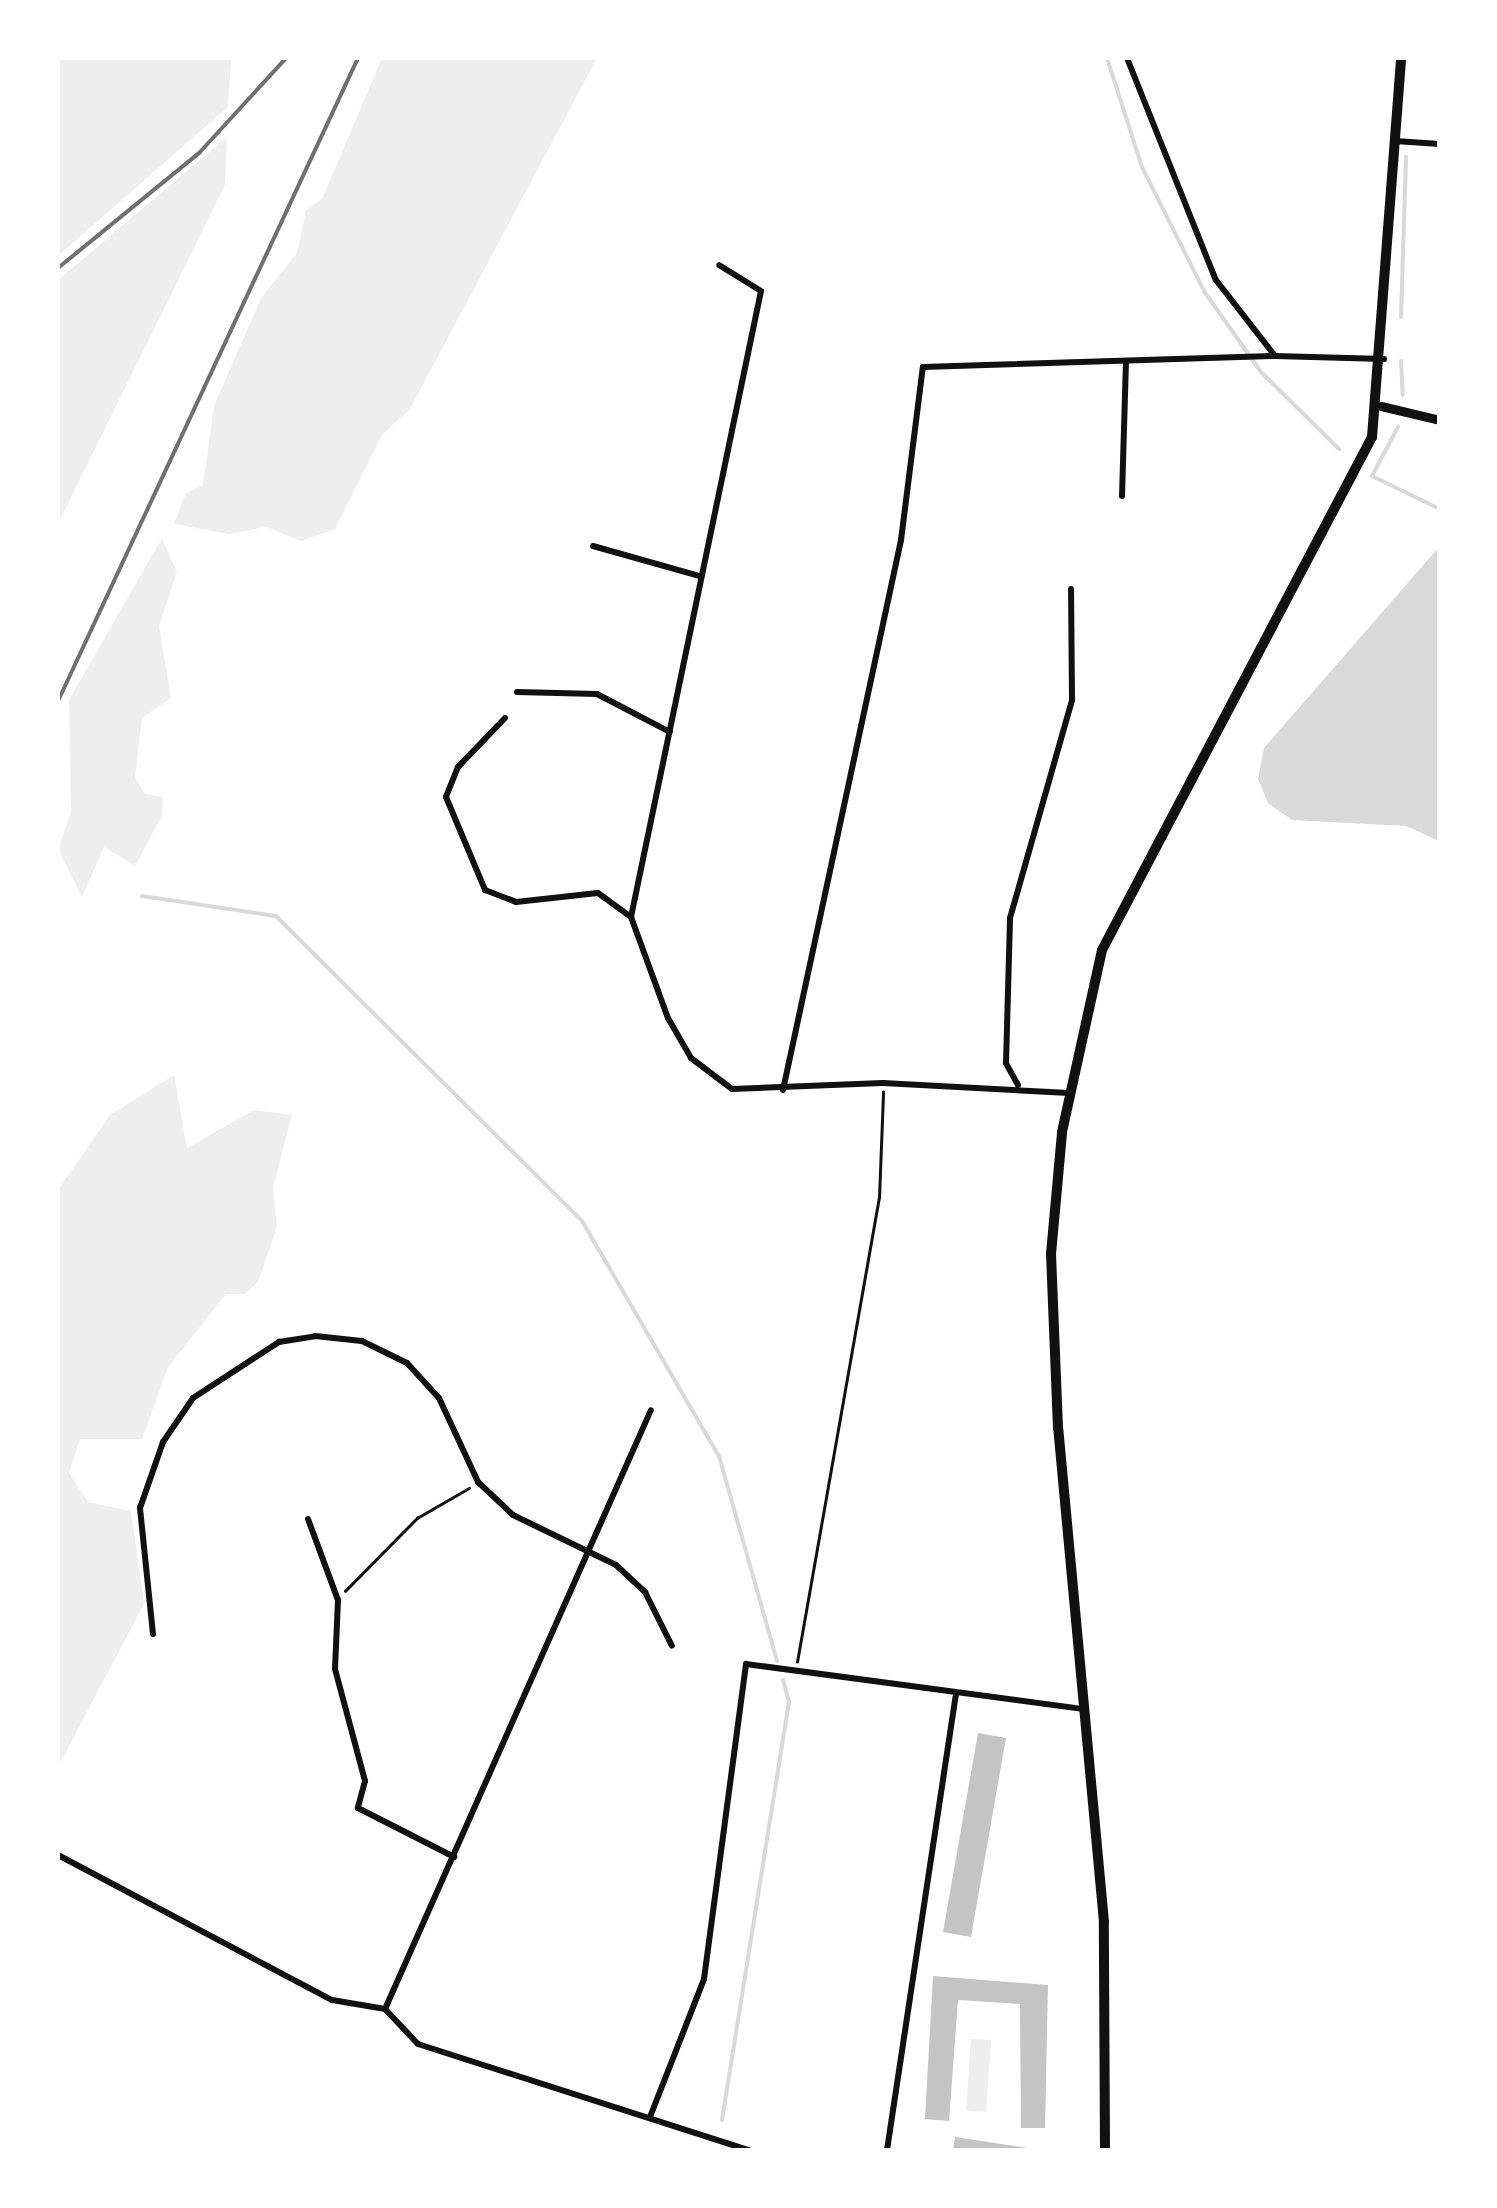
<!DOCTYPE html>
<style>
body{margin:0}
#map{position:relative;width:1497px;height:2208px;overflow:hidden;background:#fff;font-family:Montserrat,sans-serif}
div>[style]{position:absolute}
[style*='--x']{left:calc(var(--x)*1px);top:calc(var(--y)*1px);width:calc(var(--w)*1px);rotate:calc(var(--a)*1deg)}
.green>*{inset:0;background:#eee}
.water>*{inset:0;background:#d9d9d9}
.stream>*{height:4px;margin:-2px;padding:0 2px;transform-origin:2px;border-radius:2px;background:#d9d9d9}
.building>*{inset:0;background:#c4c4c4}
.path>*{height:2.5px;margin:-1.25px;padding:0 1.25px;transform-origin:1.25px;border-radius:1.25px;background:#111}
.minor>*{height:6px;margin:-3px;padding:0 3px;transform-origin:3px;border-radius:3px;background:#111}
.secondary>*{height:9px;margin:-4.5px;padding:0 4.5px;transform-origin:4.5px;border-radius:4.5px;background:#111}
.primary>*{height:10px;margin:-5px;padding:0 5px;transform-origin:5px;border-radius:5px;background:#111}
.rail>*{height:4px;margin:-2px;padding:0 2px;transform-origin:2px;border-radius:2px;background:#707070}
span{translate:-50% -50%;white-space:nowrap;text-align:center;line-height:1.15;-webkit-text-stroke:8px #fff;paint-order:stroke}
.frame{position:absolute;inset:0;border:60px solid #fff;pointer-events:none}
</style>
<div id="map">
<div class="green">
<div style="clip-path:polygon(58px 58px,231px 58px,228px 107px,58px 256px)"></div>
<div style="clip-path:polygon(382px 58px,597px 58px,410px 409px,382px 435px,335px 529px,301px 541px,266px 527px,229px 534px,174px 524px,186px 493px,203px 485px,214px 406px,261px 298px,297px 253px,306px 210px,322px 199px)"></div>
<div style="clip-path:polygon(227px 137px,225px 185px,58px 524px,58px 280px)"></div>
<div style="clip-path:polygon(162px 538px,177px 572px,159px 626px,171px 698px,142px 718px,135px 777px,145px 794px,163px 797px,162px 816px,135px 866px,104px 847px,82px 897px,58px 849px,71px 812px,69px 700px)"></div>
<div style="clip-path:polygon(174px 1075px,187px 1148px,254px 1110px,292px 1115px,273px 1188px,277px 1227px,258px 1282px,245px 1294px,226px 1294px,168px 1367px,142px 1439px,80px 1439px,69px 1473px,88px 1502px,131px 1511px,144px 1604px,58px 1767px,58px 1190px,110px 1115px)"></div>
<div style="clip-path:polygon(971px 2039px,991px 2040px,986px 2112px,966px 2111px)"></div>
</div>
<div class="water">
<div style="clip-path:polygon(1439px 547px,1439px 841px,1406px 826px,1292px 820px,1268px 803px,1258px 779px,1264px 748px)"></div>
</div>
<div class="stream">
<div style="--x:1107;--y:58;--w:114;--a:72.2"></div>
<div style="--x:1142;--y:167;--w:139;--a:63.4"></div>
<div style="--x:1204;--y:291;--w:99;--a:54.9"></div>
<div style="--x:1261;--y:372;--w:110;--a:44.6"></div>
<div style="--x:1401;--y:317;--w:160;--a:-88.2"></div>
<div style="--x:1401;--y:361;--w:34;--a:87"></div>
<div style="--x:1398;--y:427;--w:55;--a:118"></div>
<div style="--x:1372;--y:476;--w:76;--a:25.9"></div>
<div style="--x:142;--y:896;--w:135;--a:8.5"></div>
<div style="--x:276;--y:916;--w:432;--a:44.9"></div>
<div style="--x:582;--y:1221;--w:272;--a:59.8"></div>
<div style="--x:719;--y:1456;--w:213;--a:74.2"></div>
<div style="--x:722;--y:2120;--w:423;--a:-80.9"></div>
<div style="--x:789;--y:1702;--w:23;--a:-105"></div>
</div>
<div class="building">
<div style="clip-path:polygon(978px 1733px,1006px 1738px,971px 1937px,943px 1932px)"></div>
<div style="clip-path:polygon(933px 1976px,1048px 1985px,1045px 2128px,1021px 2128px,1020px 2004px,958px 2000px,949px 2121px,925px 2119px)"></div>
<div style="clip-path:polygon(955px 2137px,1028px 2148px,1027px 2150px,953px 2150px)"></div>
</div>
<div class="path">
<div style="--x:345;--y:1591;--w:103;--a:-45.4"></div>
<div style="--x:417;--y:1518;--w:60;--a:-30"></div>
<div style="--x:797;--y:1662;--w:471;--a:-80"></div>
<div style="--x:879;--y:1198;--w:106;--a:-87.8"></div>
</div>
<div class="minor">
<div style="--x:1127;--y:58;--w:239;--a:68.2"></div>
<div style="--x:1216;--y:280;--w:96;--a:52.2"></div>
<div style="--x:1275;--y:356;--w:109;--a:1.6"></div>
<div style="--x:1395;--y:141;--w:45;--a:3.8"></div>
<div style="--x:1122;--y:496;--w:132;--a:-88.3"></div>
<div style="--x:593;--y:546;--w:111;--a:15.7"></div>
<div style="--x:517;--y:692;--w:80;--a:1.4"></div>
<div style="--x:597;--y:694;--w:82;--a:27.5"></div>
<div style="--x:505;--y:718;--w:68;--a:133.8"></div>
<div style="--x:458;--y:767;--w:32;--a:112"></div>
<div style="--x:446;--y:797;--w:101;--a:67.2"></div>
<div style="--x:485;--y:890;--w:33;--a:21"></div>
<div style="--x:516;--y:902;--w:82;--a:-6.3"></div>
<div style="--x:598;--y:893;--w:41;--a:36"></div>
<div style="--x:631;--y:917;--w:108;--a:69.9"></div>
<div style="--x:668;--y:1018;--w:46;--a:60.1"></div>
<div style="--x:691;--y:1058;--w:51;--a:37.1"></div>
<div style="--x:732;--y:1089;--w:151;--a:-2.3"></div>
<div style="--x:883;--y:1083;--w:186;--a:3.1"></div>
<div style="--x:631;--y:917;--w:639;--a:-78.27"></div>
<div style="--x:761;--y:291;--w:49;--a:-148.2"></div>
<div style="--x:1018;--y:1085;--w:25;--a:-119"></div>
<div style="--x:1006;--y:1063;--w:145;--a:-88.4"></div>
<div style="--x:1010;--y:918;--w:227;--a:-74.1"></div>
<div style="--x:1072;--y:700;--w:111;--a:-90.5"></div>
<div style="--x:783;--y:1090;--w:563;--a:-77.89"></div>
<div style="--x:901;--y:540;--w:174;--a:-82.8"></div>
<div style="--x:923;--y:367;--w:352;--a:-1.8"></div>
<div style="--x:308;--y:1519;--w:86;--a:69.7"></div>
<div style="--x:338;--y:1600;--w:69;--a:92.5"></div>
<div style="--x:335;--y:1669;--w:116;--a:75"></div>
<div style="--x:365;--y:1781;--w:28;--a:105"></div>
<div style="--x:358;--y:1808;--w:108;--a:27"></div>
<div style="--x:153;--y:1634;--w:127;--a:-95.9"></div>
<div style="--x:140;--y:1508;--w:70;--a:-70.8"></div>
<div style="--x:163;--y:1442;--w:53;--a:-55.7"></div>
<div style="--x:193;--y:1398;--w:103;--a:-33.1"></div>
<div style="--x:279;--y:1342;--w:36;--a:-9"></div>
<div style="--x:315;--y:1336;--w:47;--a:6.1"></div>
<div style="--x:362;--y:1341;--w:50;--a:26.1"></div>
<div style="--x:407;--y:1363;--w:47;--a:47.6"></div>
<div style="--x:439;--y:1398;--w:93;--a:65.1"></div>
<div style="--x:478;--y:1482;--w:48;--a:43.3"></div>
<div style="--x:513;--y:1515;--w:114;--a:25.9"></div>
<div style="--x:616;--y:1565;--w:40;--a:43"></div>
<div style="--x:645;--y:1592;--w:60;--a:63.4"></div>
<div style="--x:58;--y:1855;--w:310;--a:27.9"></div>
<div style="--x:332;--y:2000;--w:54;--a:9.6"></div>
<div style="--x:385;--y:2009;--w:48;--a:46.7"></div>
<div style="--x:418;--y:2044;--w:348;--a:17.8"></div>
<div style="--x:385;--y:2009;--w:655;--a:-66.06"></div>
<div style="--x:650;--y:2117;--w:148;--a:-68.6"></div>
<div style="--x:704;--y:1979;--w:318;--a:-82.4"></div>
<div style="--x:746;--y:1664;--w:341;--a:7.6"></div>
<div style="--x:887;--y:2150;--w:460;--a:-81.4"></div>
</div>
<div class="secondary">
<div style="--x:1381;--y:406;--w:61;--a:13.3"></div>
</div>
<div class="primary">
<div style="--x:1105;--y:2150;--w:228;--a:-90.3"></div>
<div style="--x:1104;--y:1922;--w:496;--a:-95.3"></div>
<div style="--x:1058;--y:1428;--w:174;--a:-92.3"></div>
<div style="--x:1051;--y:1254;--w:122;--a:-84.8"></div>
<div style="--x:1062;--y:1132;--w:186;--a:-77.6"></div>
<div style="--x:1102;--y:950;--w:580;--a:-62.24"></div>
<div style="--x:1372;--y:437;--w:380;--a:-85.6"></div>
</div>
<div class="rail">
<div style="--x:58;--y:268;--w:183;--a:-39.2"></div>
<div style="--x:200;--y:152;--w:127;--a:-47.5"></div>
<div style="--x:58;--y:701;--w:710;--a:-64.99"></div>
</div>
<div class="frame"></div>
</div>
